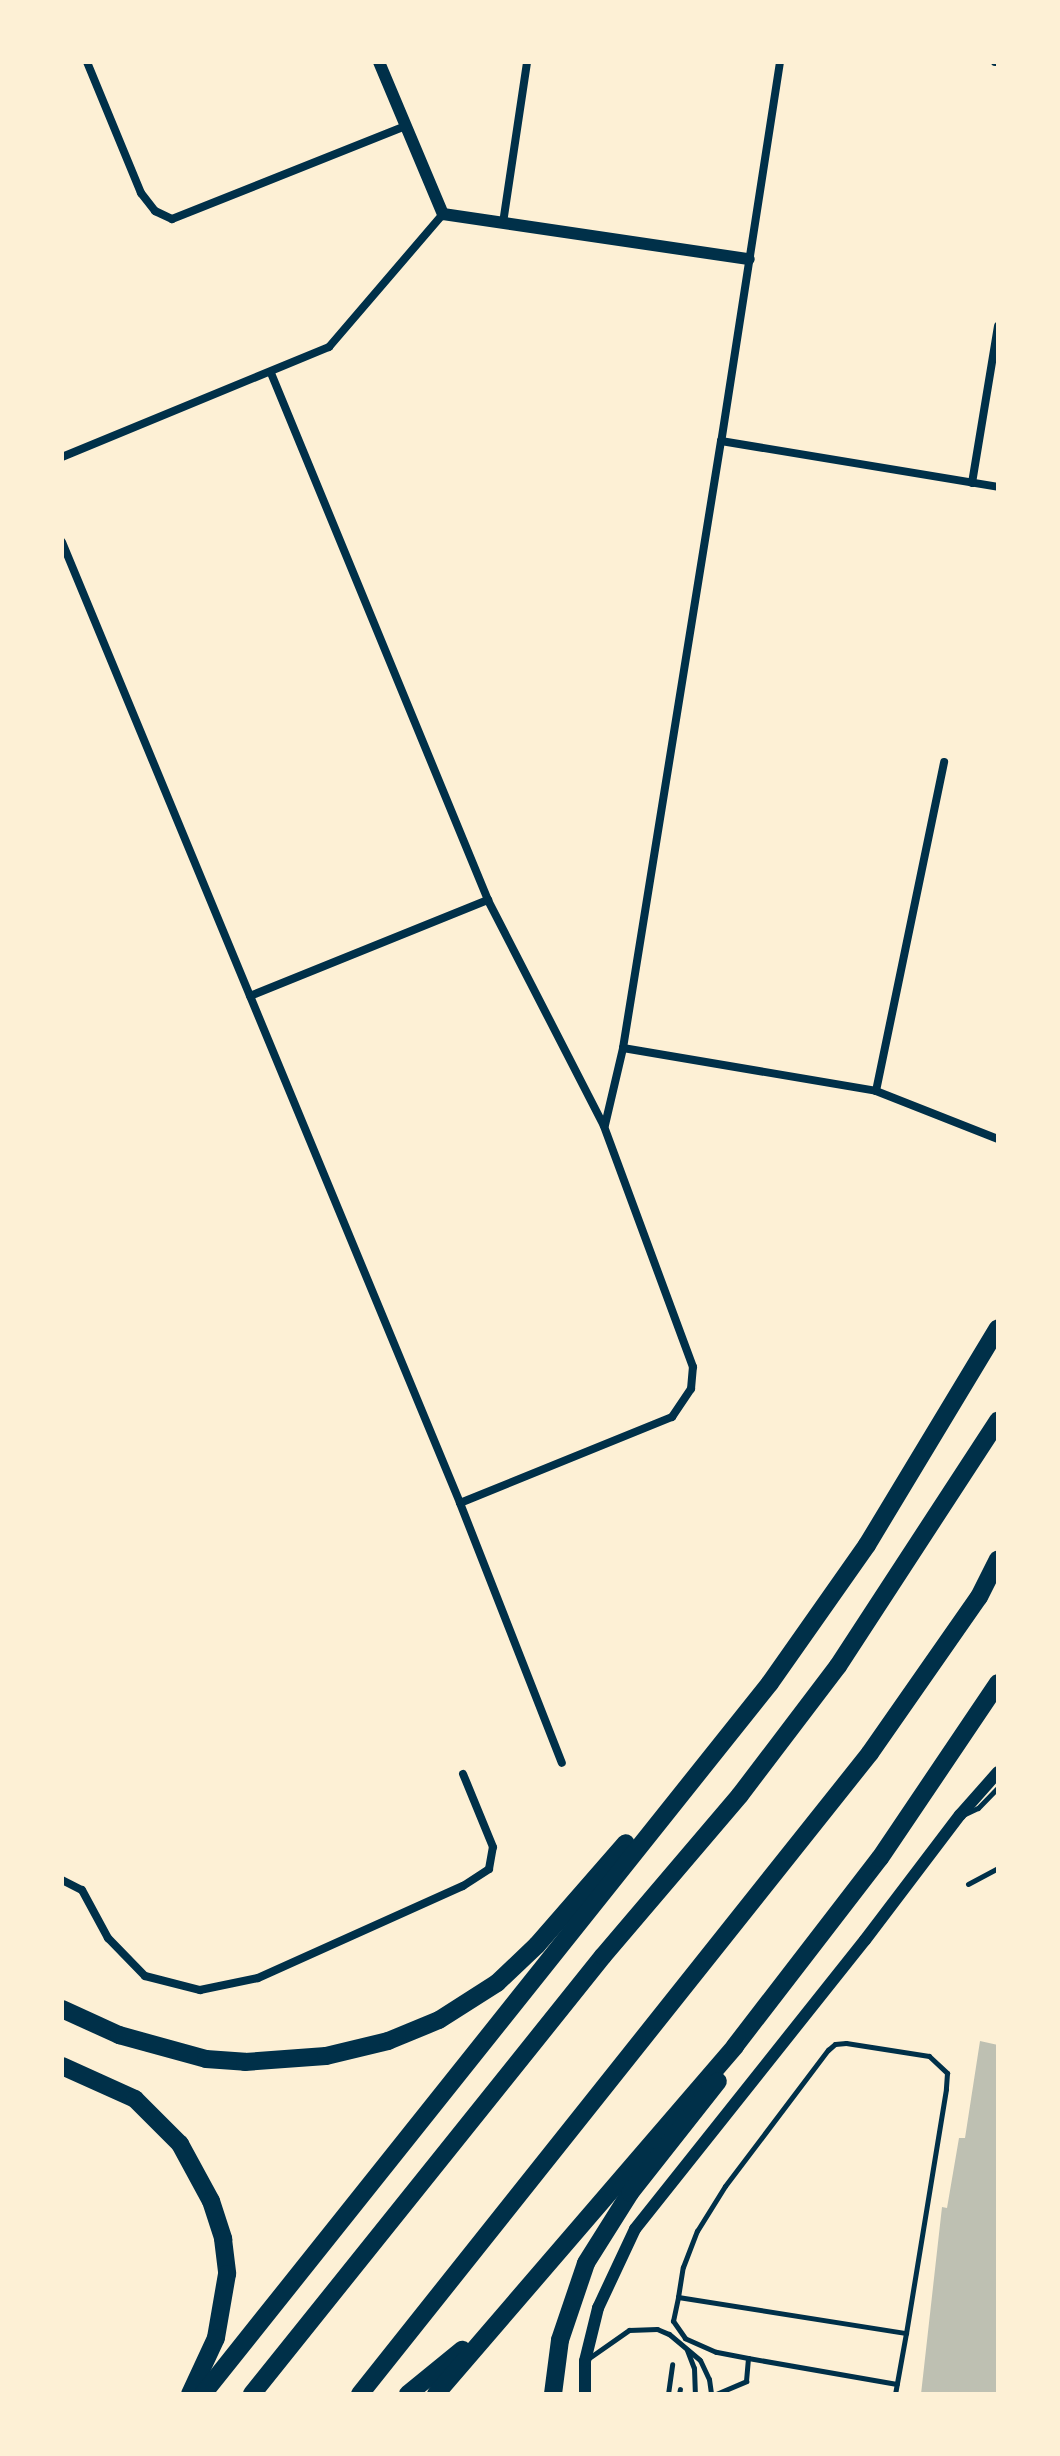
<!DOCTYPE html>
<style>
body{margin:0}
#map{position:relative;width:1060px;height:2456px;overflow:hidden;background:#fdf0d5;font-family:"Space Grotesk",sans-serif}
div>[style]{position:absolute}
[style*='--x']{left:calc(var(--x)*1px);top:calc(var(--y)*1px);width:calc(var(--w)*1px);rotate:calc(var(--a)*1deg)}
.building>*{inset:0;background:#bec0b2}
.service>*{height:5px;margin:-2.5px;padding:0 2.5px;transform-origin:2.5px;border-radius:2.5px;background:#003049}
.minor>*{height:8px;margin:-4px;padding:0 4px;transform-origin:4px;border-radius:4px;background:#003049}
.tertiary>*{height:12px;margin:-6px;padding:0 6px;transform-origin:6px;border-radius:6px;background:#003049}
.motorway>*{height:18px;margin:-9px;padding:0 9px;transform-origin:9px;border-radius:9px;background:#003049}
span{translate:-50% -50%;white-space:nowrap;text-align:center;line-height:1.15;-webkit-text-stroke:6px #fdf0d5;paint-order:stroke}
.frame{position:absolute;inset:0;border:64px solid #fdf0d5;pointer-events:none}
</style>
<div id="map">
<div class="building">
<div style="clip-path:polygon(980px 2041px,998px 2045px,998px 2394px,921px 2394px,942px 2207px,947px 2208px,959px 2138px,965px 2138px)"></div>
</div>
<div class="service">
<div style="--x:965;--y:1814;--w:14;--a:-25"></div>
<div style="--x:978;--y:1808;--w:29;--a:-46"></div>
<div style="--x:968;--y:1884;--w:34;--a:-28"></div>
<div style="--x:678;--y:2297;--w:30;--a:-81"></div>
<div style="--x:683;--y:2267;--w:39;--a:-69"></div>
<div style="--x:697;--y:2231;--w:53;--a:-58.1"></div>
<div style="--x:725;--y:2186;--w:171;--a:-52.9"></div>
<div style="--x:828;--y:2050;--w:9;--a:-41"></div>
<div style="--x:835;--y:2044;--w:11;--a:-5"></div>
<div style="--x:846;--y:2043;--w:84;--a:8.9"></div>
<div style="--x:929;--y:2056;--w:25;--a:43"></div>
<div style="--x:947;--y:2073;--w:16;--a:94"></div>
<div style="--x:946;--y:2089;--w:247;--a:99.3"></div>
<div style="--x:687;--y:2350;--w:19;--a:69"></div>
<div style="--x:694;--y:2368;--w:26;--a:88"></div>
<div style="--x:589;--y:2358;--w:49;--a:-35"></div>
<div style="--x:629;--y:2330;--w:28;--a:-2"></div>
<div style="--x:657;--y:2329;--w:13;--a:23"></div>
<div style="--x:669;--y:2334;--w:40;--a:40"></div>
<div style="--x:700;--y:2360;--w:21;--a:65"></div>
<div style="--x:709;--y:2379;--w:15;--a:82"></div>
<div style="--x:748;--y:2358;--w:151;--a:9.9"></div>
<div style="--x:668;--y:2394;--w:30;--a:-82"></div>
<div style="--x:679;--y:2394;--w:5;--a:-79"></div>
<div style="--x:716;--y:2394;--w:33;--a:-23"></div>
<div style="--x:746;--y:2381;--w:23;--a:-85"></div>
<div style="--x:748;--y:2358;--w:33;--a:-169"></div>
<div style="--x:716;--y:2352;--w:34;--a:-156"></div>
<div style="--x:685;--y:2338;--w:21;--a:-125"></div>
<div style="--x:673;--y:2321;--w:25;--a:-78"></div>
<div style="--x:678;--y:2297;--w:231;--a:9"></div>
<div style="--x:906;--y:2333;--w:62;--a:100.2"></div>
</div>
<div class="minor">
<div style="--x:87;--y:62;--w:142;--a:67.6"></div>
<div style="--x:141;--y:193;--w:23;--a:52"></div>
<div style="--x:155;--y:211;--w:19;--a:25"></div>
<div style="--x:172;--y:219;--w:252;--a:-21.7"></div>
<div style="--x:780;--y:62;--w:384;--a:98.8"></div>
<div style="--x:721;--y:441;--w:281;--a:9.4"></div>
<div style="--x:995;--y:62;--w:3;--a:0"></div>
<div style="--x:503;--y:223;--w:163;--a:-81.5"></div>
<div style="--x:62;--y:457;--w:289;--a:-22.4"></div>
<div style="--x:329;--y:347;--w:175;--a:-49.4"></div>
<div style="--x:972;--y:483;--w:159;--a:-80.6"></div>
<div style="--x:62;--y:542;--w:1040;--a:67.5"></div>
<div style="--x:460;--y:1503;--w:279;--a:68.6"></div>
<div style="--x:250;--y:996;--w:257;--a:-22"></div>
<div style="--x:488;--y:900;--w:570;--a:-112.38"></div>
<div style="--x:623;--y:1048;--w:615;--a:-80.83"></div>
<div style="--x:876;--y:1091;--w:336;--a:-78.3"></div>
<div style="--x:605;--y:1125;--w:79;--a:-76.8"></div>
<div style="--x:623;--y:1048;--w:257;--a:9.6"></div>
<div style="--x:876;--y:1091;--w:131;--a:21.5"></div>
<div style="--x:460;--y:1503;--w:229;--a:-22.1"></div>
<div style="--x:672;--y:1417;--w:34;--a:-56"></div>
<div style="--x:691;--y:1389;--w:22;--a:-85"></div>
<div style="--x:693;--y:1367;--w:257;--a:-110.3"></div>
<div style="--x:604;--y:1126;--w:254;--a:-117.2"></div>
<div style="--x:62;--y:1880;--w:22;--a:27"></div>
<div style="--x:82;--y:1890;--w:55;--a:61.6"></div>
<div style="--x:108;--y:1938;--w:53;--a:45.8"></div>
<div style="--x:145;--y:1976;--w:57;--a:14.3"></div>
<div style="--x:200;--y:1990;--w:59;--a:-11.7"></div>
<div style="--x:258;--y:1978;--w:225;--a:-24.2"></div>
<div style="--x:463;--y:1886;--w:31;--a:-33"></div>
<div style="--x:489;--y:1869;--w:22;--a:-80"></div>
<div style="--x:493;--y:1847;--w:79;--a:-112.3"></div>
</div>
<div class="tertiary">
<div style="--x:379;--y:62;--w:165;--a:67.2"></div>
<div style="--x:443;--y:214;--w:309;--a:8.4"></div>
<div style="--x:585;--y:2394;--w:33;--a:-90"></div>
<div style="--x:585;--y:2361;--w:55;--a:-76.2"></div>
<div style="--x:598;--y:2308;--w:87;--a:-64.9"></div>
<div style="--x:635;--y:2229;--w:369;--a:-51.5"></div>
<div style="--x:865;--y:1940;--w:157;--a:-52.8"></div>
<div style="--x:960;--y:1815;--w:57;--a:-48.5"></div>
</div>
<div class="motorway">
<div style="--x:62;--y:2009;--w:63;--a:24.5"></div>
<div style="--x:119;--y:2035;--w:90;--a:15.4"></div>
<div style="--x:206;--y:2059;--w:39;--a:4"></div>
<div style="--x:245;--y:2062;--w:81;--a:-4.2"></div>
<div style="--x:326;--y:2056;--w:64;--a:-13.6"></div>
<div style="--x:388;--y:2041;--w:55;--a:-22.4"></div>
<div style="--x:439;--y:2020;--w:69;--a:-32.5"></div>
<div style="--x:497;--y:1983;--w:55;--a:-43.5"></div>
<div style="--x:537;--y:1945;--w:135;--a:-48.9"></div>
<div style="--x:62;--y:2066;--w:80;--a:24.3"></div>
<div style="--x:135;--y:2099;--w:64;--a:45"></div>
<div style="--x:180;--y:2144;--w:65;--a:61.5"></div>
<div style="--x:211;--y:2201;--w:40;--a:72"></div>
<div style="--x:223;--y:2239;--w:35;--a:83"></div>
<div style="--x:227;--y:2274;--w:65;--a:99.8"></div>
<div style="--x:216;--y:2338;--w:62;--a:114.9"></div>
<div style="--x:203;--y:2394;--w:909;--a:-51.43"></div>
<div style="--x:770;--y:1683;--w:169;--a:-54.9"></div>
<div style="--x:867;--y:1545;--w:253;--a:-58.9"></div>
<div style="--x:252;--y:2394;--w:561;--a:-51.29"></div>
<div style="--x:603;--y:1956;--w:211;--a:-49.6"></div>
<div style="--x:740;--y:1795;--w:162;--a:-52.8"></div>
<div style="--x:838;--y:1666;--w:293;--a:-56.9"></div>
<div style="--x:360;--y:2394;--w:819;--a:-51.49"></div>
<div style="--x:870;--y:1753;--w:190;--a:-55.1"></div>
<div style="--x:979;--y:1597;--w:42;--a:-63.4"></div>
<div style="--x:408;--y:2394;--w:70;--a:-39.2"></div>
<div style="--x:436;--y:2394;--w:459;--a:-49.3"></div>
<div style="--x:735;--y:2046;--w:237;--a:-52.4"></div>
<div style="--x:880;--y:1858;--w:211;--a:-56"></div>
<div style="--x:553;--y:2394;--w:54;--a:-82.6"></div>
<div style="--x:560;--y:2340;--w:81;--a:-71.3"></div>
<div style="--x:586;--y:2263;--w:83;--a:-57.8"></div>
<div style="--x:630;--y:2193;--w:142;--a:-51.8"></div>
</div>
<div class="frame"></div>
</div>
